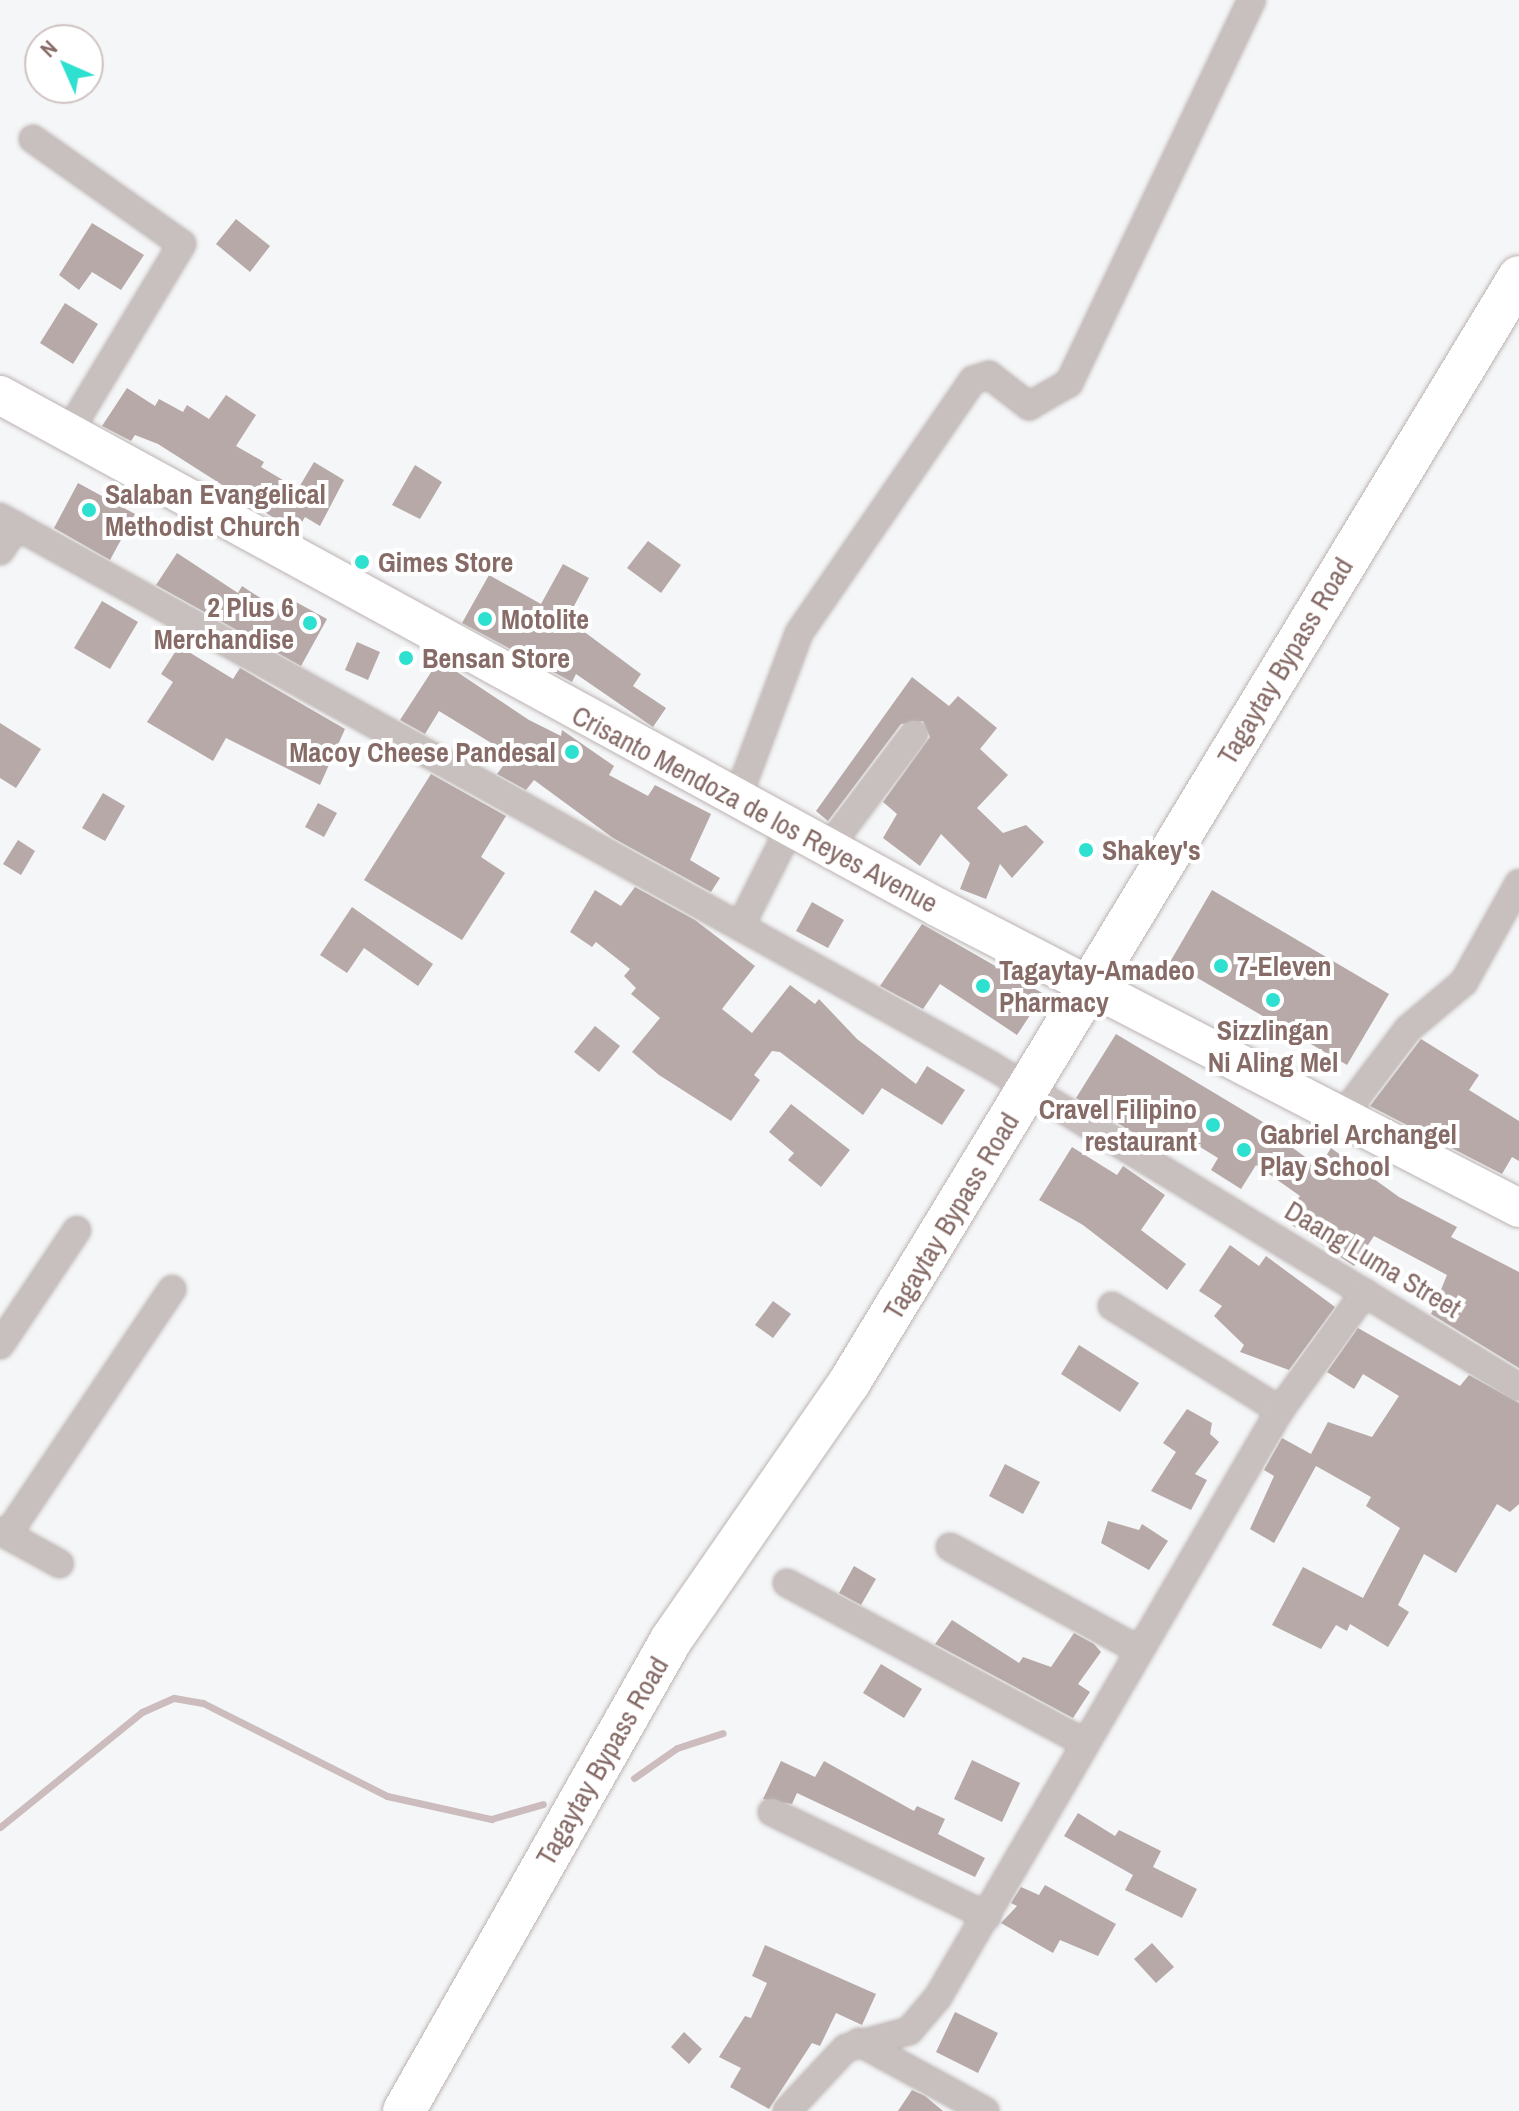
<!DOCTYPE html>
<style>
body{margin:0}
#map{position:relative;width:1519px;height:2111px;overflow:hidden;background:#f5f6f8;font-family:"Archivo Narrow",sans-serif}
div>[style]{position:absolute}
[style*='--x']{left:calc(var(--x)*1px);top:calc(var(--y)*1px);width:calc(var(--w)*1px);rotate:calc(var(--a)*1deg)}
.stream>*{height:7px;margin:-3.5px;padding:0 3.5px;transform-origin:3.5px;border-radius:3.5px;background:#ccbcbd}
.building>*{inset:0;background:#b6a9a8}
.roads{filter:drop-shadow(0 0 2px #bcb3b1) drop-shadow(0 0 2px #bcb3b1)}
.minor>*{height:26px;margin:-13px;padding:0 13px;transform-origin:13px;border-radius:13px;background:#c8c0bf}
.secondary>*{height:38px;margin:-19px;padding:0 19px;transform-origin:19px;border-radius:19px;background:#fff}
.primary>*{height:42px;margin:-21px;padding:0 21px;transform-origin:21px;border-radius:21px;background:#fff}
.dots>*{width:22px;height:22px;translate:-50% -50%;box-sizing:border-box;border:4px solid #fff;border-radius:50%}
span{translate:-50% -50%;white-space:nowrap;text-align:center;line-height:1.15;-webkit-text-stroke:8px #fff;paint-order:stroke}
.poi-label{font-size:28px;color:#866b67;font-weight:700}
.left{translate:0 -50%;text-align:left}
.right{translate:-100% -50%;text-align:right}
.street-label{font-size:28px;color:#866b67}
.north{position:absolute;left:24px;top:24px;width:80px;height:80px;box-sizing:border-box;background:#fff;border:2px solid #cfc4c2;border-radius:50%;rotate:315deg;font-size:22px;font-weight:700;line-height:32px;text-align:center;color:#866b67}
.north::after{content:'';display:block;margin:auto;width:28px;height:36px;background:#2de0d0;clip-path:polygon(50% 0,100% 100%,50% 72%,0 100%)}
</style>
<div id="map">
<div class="stream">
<div style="--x:634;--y:1778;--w:52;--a:-34.9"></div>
<div style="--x:677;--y:1748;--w:48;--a:-18.1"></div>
<div style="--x:0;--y:1827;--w:183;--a:-39"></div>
<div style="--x:142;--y:1712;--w:35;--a:-24"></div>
<div style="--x:174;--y:1698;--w:29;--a:10"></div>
<div style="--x:203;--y:1703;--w:206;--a:26.8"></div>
<div style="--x:387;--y:1796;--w:107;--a:12.5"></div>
<div style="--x:491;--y:1819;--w:54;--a:-16.1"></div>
</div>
<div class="building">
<div style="clip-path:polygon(236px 219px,270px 246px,250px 272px,216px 244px)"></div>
<div style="clip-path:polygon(92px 223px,144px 255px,121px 290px,92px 272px,79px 290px,59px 275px)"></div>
<div style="clip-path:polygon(65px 303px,98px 324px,73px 364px,40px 343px)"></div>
<div style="clip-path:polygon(127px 388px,155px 406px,159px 399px,183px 412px,187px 405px,209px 419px,226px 395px,256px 415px,236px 446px,264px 462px,261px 467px,298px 489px,314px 462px,344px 480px,320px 526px,305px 517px,296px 532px,158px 444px,135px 435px,131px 441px,102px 426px)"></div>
<div style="clip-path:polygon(415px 465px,442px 482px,420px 519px,392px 505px)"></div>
<div style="clip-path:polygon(78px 483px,135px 514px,110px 560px,54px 528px)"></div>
<div style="clip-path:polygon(648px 541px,681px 565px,661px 593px,627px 568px)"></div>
<div style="clip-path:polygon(177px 553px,238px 593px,242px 586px,288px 616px,296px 602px,327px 619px,301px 666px,156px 585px)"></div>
<div style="clip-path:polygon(563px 564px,589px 578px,567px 619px,641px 674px,633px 686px,666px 708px,653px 727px,576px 674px,572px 682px,462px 623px,489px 575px,541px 604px)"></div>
<div style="clip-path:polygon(102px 601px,138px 622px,110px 669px,74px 648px)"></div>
<div style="clip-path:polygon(357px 642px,380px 652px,368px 680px,345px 670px)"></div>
<div style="clip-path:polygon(179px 646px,233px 679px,240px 668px,345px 729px,320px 785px,226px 738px,213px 761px,147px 722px,173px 682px,161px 674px)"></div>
<div style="clip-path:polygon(439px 660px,529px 720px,561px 736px,562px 730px,614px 766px,609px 775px,648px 796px,655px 785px,711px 814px,690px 860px,720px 878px,711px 892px,613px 838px,534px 780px,526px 790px,497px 774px,511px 755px,439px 711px,425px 734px,400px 720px)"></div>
<div style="clip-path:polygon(912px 677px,949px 706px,958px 696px,997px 728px,980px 749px,1008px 775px,977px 808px,1003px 833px,1026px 825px,1044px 842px,1012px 878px,1000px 864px,986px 899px,960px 889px,970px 863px,941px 834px,920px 866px,883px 838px,897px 814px,883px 802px,930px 737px,923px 721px,901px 724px,828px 821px,816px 811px)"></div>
<div style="clip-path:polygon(0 723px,41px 749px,16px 788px,0 778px)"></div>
<div style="clip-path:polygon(431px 774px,506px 816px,481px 857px,505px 873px,462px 940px,364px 880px)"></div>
<div style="clip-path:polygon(103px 793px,125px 806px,105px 841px,82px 828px)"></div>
<div style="clip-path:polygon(318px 803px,337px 813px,324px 837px,305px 827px)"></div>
<div style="clip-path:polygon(18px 840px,35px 851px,21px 875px,3px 864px)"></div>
<div style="clip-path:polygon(635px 887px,695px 920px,755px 966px,722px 1009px,752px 1033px,790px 985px,815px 1004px,819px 999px,857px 1039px,916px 1084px,927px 1066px,965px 1090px,942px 1125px,882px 1088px,863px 1115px,780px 1052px,772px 1051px,754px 1075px,760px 1080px,731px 1121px,659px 1075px,632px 1052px,660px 1018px,631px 994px,636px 988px,624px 976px,630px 969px,596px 942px,592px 947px,570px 932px,595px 890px,621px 906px)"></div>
<div style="clip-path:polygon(1212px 890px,1389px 994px,1347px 1065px,1170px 962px)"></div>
<div style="clip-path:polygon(812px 902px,844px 920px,828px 948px,796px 931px)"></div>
<div style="clip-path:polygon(352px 907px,433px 964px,418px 986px,364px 948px,347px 973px,320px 955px)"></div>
<div style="clip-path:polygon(922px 924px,1044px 994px,1017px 1035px,940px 984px,923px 1009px,880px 986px)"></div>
<div style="clip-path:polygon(595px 1026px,620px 1046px,599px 1072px,574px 1052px)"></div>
<div style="clip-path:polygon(1116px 1034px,1278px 1131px,1275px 1135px,1319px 1167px,1331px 1148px,1399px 1197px,1457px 1227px,1451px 1237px,1519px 1272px,1519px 1368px,1431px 1314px,1447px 1275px,1374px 1236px,1354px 1266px,1284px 1220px,1300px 1196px,1256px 1165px,1241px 1189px,1211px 1170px,1218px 1158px,1179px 1134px,1167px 1153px,1076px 1098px)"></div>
<div style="clip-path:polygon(1421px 1039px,1479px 1075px,1469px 1090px,1519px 1121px,1519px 1161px,1512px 1157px,1502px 1174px,1370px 1106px)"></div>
<div style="clip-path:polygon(791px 1104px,850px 1150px,821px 1187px,788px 1160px,794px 1153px,769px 1132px)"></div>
<div style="clip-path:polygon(1072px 1147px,1117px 1175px,1123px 1166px,1165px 1195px,1141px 1230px,1186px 1264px,1167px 1290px,1083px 1225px,1039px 1200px)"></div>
<div style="clip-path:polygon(1230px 1245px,1259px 1266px,1266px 1256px,1335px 1307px,1289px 1370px,1240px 1352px,1244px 1345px,1214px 1316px,1222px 1306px,1199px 1291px)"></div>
<div style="clip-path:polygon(773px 1301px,791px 1314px,773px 1338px,755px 1325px)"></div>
<div style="clip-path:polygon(1358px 1328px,1460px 1386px,1469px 1375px,1519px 1403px,1519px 1504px,1510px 1512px,1497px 1504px,1456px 1573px,1424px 1554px,1398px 1605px,1409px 1612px,1388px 1647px,1350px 1624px,1347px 1631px,1336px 1625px,1321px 1649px,1272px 1625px,1303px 1567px,1363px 1598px,1400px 1528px,1366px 1506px,1371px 1497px,1316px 1466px,1274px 1543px,1250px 1529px,1274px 1476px,1264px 1470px,1282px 1438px,1311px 1454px,1328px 1422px,1372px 1437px,1399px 1396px,1363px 1374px,1354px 1389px,1327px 1372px)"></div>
<div style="clip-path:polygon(1079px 1345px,1139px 1383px,1120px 1412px,1061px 1374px)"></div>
<div style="clip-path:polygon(1187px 1409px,1212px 1423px,1210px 1434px,1219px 1442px,1195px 1474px,1207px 1480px,1191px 1510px,1151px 1491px,1176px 1452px,1163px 1443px)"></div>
<div style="clip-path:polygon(1005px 1464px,1040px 1482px,1023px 1514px,989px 1496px)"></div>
<div style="clip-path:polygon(1108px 1521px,1139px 1530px,1142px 1524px,1168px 1541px,1149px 1570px,1101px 1543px)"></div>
<div style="clip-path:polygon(854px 1566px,876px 1579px,861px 1605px,839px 1593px)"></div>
<div style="clip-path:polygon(952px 1620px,1019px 1663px,1023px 1657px,1051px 1667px,1074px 1633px,1094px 1644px,1101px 1652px,1078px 1684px,1090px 1692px,1073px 1718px,935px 1644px)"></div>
<div style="clip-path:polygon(881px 1664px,922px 1689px,904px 1718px,863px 1693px)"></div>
<div style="clip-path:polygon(972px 1760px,1020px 1783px,1002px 1822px,954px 1799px)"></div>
<div style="clip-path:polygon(781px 1761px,815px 1777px,824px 1761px,914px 1811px,917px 1806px,945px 1819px,938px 1834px,985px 1858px,975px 1877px,797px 1793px,792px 1804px,763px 1799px)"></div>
<div style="clip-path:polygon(1078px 1813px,1115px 1836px,1119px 1830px,1161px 1851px,1153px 1867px,1197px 1889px,1182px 1918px,1125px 1890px,1133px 1875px,1064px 1836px)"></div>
<div style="clip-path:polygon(1045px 1885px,1116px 1924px,1098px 1956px,1060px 1940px,1053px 1953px,1001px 1923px,1017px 1906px,1011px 1903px,1021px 1887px,1039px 1895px)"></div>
<div style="clip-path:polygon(1152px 1943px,1174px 1967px,1156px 1983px,1134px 1959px)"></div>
<div style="clip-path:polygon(765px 1945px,876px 1994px,862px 2025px,836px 2013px,820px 2046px,812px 2043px,769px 2109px,730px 2087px,741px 2068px,719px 2057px,745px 2016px,751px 2018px,767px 1983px,752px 1976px)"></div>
<div style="clip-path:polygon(955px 2012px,998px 2033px,978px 2073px,936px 2052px)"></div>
<div style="clip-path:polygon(684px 2032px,702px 2049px,689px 2064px,671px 2047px)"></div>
<div style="clip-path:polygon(912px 2090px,925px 2096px,943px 2111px,898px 2111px)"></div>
</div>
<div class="roads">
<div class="minor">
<div style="--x:33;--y:139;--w:182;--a:35.2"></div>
<div style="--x:182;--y:244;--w:218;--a:121.1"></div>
<div style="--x:0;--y:517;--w:1134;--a:28.96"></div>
<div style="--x:992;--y:1066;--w:617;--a:31.35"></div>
<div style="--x:0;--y:551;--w:30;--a:-56"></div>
<div style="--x:737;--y:799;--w:177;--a:-69.5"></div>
<div style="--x:799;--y:633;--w:307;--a:-55.5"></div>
<div style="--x:973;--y:380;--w:17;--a:-17"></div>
<div style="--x:989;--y:375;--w:51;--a:37.8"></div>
<div style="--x:1029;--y:406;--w:46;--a:-29.9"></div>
<div style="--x:1069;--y:383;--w:424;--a:-64.5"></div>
<div style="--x:828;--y:848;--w:143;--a:-53"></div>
<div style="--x:741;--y:925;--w:109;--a:-63.2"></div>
<div style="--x:1343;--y:1115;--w:108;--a:-52.9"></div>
<div style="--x:1408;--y:1029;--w:73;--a:-40"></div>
<div style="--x:1464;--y:982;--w:113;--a:-60.9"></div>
<div style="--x:1112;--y:1306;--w:198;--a:31.8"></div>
<div style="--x:0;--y:1345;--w:138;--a:-56.2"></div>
<div style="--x:0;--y:1531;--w:68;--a:28.8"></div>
<div style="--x:7;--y:1535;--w:296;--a:-56.1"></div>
<div style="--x:950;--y:1547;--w:213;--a:28.6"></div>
<div style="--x:787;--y:1583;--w:339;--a:28.2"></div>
<div style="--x:772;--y:1812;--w:239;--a:25.8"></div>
<div style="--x:859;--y:2042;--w:144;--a:28.7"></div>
<div style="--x:787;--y:2111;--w:86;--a:-46.9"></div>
<div style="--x:846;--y:2048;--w:65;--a:-15.1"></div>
<div style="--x:909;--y:2031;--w:45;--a:-49.5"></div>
<div style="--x:938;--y:1997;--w:679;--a:-59.77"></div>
<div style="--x:1280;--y:1410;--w:145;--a:-54.2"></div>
</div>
<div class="secondary">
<div style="--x:0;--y:395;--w:1068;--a:28.65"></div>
<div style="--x:937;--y:907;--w:655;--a:27.35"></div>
</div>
<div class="primary">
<div style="--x:404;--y:2111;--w:541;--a:-60.45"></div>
<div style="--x:671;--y:1640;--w:313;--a:-55.3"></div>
<div style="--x:849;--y:1383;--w:1293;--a:-58.79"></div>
</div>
</div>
<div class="dots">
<div style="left:89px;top:510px;background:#2de0d0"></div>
<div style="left:362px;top:562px;background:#2de0d0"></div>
<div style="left:485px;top:619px;background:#2de0d0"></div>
<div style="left:310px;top:623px;background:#2de0d0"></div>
<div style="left:406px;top:658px;background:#2de0d0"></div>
<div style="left:572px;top:752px;background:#2de0d0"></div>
<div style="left:1086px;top:850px;background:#2de0d0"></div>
<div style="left:1221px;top:966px;background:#2de0d0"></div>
<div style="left:983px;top:986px;background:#2de0d0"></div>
<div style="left:1273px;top:1000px;background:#2de0d0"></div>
<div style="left:1213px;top:1125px;background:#2de0d0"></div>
<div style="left:1244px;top:1150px;background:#2de0d0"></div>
</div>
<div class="poi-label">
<span class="left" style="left:105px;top:510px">Salaban Evangelical<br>Methodist Church</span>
<span class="left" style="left:378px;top:562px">Gimes Store</span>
<span class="right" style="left:294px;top:623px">2 Plus 6<br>Merchandise</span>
<span class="left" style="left:501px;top:619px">Motolite</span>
<span class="left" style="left:422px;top:658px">Bensan Store</span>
<span class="right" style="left:556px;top:752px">Macoy Cheese Pandesal</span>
<span class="left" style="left:1102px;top:850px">Shakey's</span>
<span class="left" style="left:1237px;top:966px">7-Eleven</span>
<span class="left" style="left:999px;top:986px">Tagaytay-Amadeo<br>Pharmacy</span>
<span style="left:1273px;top:1046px">Sizzlingan<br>Ni Aling Mel</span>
<span class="right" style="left:1197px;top:1125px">Cravel Filipino<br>restaurant</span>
<span class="left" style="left:1260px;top:1150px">Gabriel Archangel<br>Play School</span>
</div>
<div class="street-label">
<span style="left:1285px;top:661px;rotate:-59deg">Tagaytay Bypass Road</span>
<span style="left:755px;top:809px;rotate:28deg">Crisanto Mendoza de los Reyes Avenue</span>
<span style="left:951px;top:1216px;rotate:-59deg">Tagaytay Bypass Road</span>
<span style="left:1373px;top:1259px;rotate:31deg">Daang Luma Street</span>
<span style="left:602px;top:1761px;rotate:-60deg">Tagaytay Bypass Road</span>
</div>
<div class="north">N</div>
</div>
